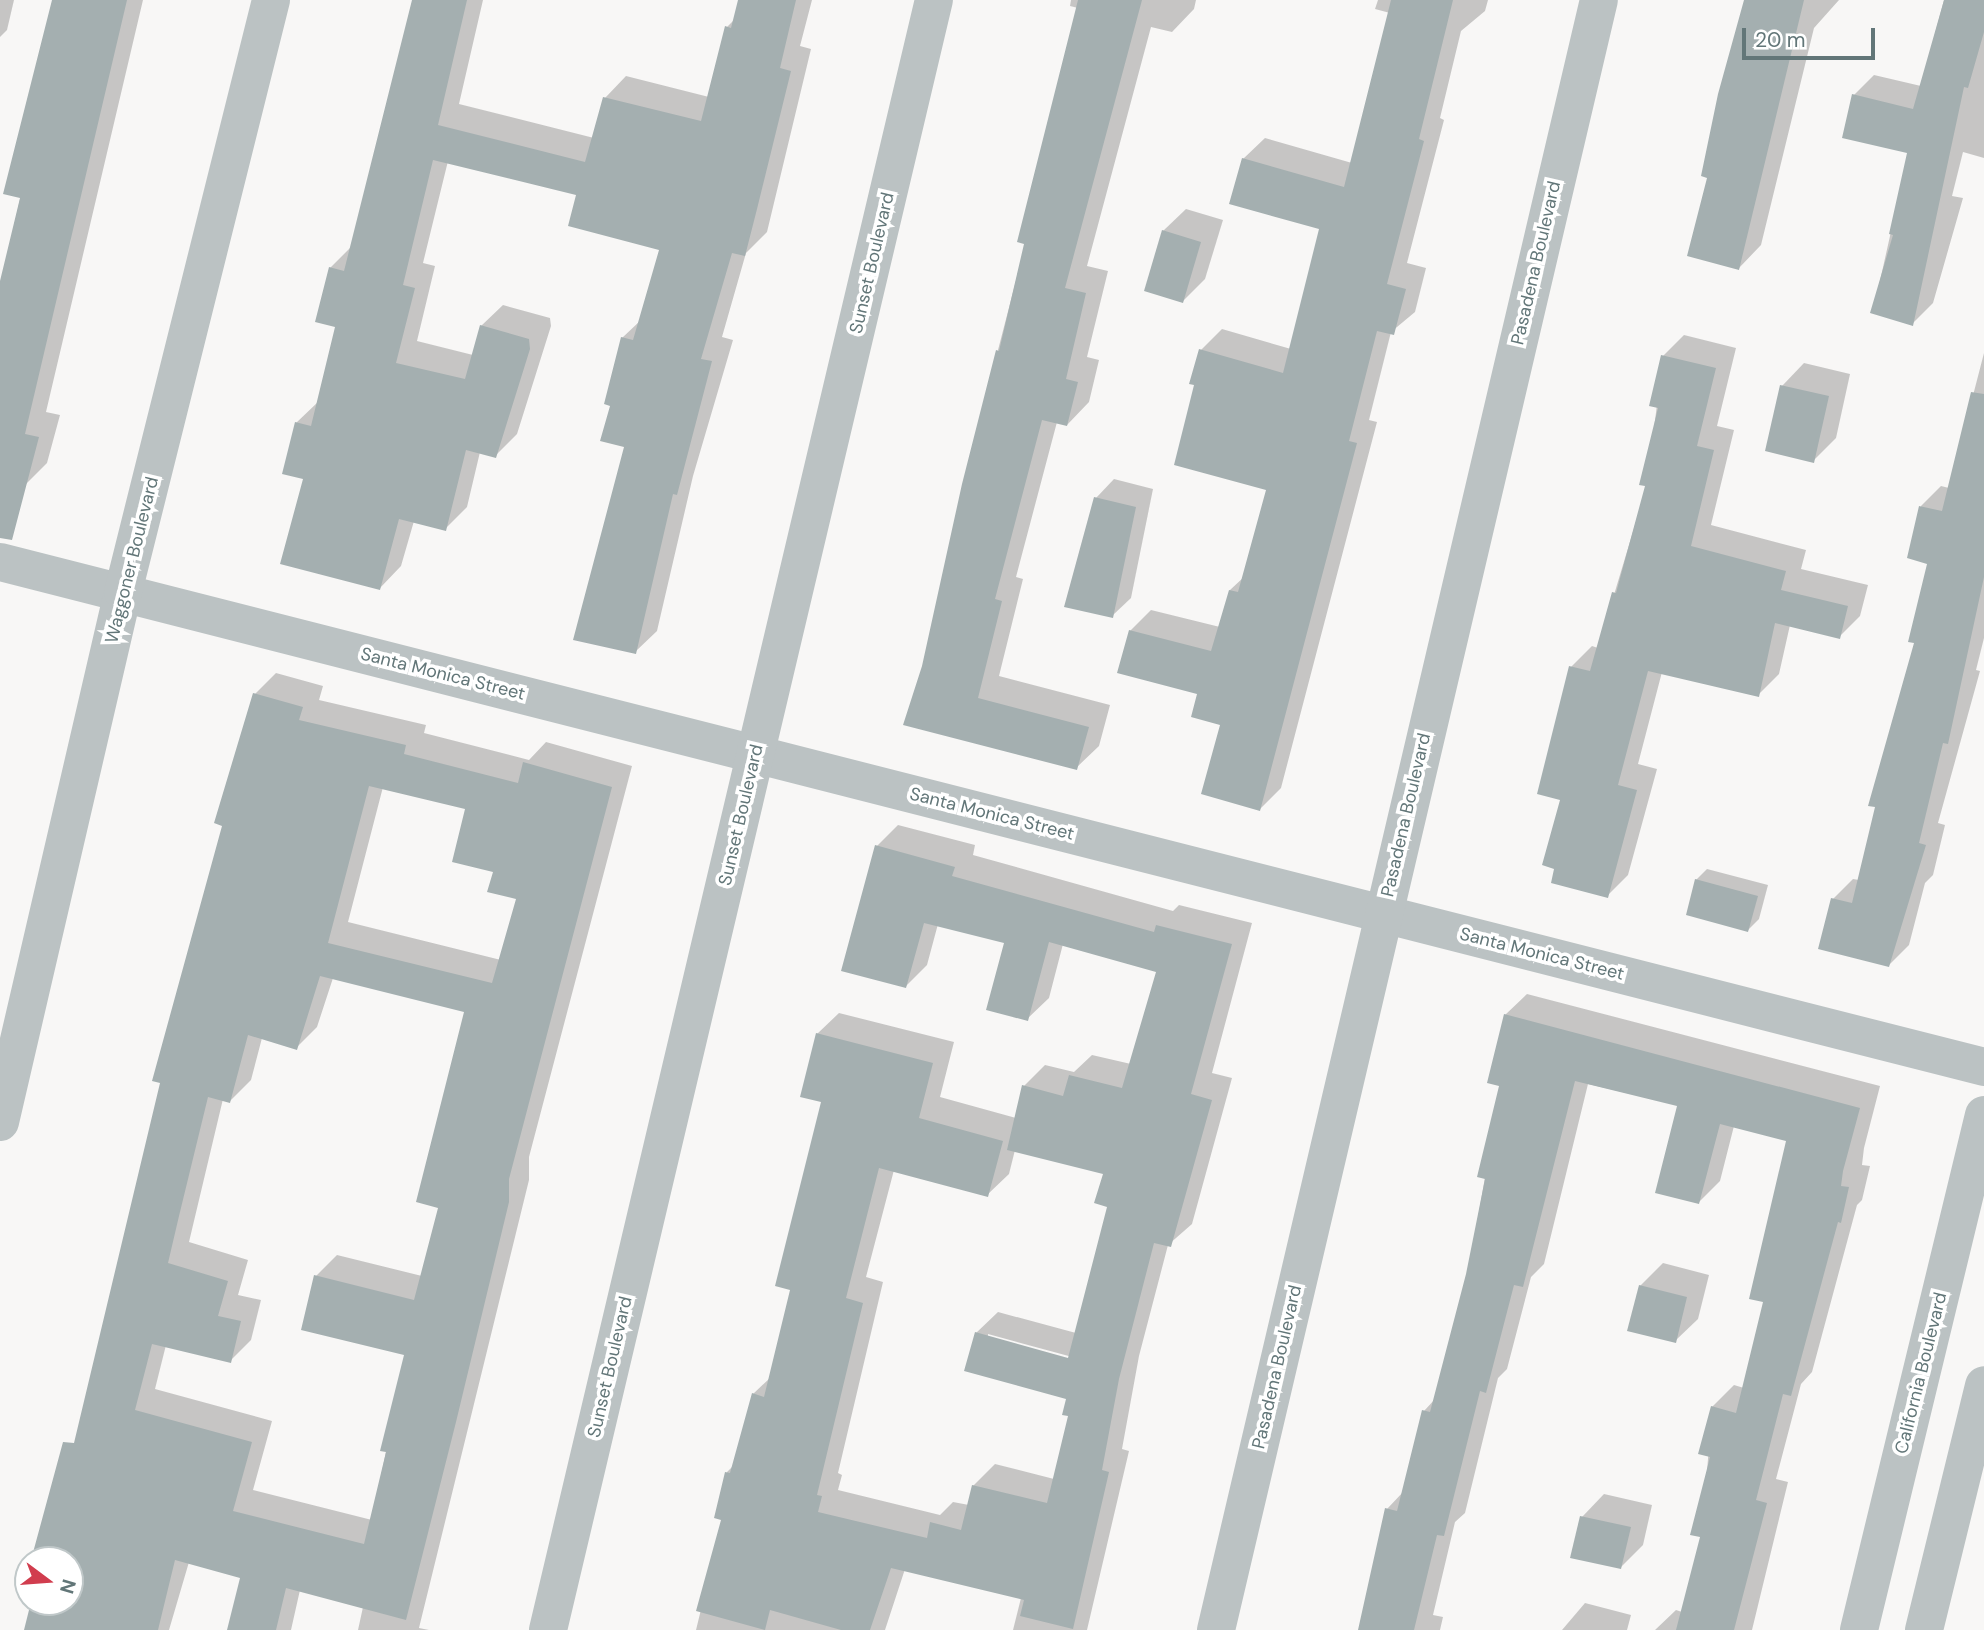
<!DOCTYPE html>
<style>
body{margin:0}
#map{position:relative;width:1984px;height:1630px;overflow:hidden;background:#f8f7f6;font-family:"DM Sans",sans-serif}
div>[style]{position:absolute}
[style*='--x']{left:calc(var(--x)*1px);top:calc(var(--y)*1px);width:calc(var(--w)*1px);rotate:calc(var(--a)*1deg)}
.shadow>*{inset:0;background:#0003}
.building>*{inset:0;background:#a4afb0}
.minor>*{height:38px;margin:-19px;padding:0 19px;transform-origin:19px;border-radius:19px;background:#bbc2c3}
span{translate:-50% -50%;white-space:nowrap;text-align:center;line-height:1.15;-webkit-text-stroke:7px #fff;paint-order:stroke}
.street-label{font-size:18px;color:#627678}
.north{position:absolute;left:14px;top:1546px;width:70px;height:70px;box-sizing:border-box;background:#fff;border:2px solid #c0c8c9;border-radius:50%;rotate:106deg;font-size:19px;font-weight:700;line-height:28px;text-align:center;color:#627678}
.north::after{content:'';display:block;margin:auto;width:24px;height:32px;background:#d13d4e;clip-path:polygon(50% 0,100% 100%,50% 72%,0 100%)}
.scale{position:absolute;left:1742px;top:28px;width:133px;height:32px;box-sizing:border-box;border:4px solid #627678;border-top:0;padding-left:9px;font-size:21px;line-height:24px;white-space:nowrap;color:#627678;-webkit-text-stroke:5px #fff;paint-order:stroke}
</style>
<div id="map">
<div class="shadow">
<div style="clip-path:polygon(0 0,14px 0,7px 30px,0 37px)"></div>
<div style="clip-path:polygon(65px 0,143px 0,46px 412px,60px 415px,47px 463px,26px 484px,0 478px,0 288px)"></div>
<div style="clip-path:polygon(416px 0,483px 0,459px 104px,594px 138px,605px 98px,626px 76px,709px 97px,727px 27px,735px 19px,740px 0,812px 0,800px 46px,811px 49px,767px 232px,746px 253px,722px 337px,733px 340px,693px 476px,657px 631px,635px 652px,626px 446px,612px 405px,622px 338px,641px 320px,661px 248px,578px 194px,448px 161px,423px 263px,435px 266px,417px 341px,473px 355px,481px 326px,503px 305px,550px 318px,551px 326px,517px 434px,495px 456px,480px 452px,467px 507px,445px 529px,414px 521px,401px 566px,380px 588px,305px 478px,296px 423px,319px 401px,337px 325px,330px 268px,352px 246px)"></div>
<div style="clip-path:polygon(1071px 0,1196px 0,1194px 9px,1172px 32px,1151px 27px,1087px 266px,1108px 271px,1087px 357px,1099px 360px,1089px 402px,1067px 425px,1057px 422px,1016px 577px,1023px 579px,999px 676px,1110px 705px,1099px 746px,1076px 768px,924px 667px,963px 485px,1026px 242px,1078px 8px,1070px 6px)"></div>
<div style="clip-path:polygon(1378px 0,1488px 0,1485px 11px,1461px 31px,1440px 118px,1444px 120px,1407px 263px,1426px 268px,1415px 312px,1391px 332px,1369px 420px,1377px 422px,1281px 788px,1260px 809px,1223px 724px,1199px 693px,1130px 631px,1151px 610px,1220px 627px,1230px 590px,1245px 576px,1268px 489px,1196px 384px,1201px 350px,1222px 329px,1291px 349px,1321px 228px,1243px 159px,1265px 138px,1352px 163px,1390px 13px,1375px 9px)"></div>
<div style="clip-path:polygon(1745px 0,1839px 0,1814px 28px,1761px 245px,1739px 268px,1709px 176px)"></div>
<div style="clip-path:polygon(1944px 0,1984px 0,1984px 158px,1963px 152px,1952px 196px,1963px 198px,1933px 303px,1912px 324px,1873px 312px,1909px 151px,1854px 95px,1874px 75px,1921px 86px)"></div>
<div style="clip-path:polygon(1186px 209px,1223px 220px,1205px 279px,1183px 301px,1163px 231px)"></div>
<div style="clip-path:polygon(1684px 335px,1736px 348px,1717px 426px,1734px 430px,1711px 525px,1806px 550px,1801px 569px,1868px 585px,1860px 616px,1839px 637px,1790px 625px,1779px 674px,1758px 695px,1662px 672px,1638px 764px,1657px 769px,1628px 875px,1607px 896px,1562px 799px,1571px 667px,1592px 646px,1598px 648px,1647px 485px,1663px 356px)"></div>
<div style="clip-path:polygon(1984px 353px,1984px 638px,1976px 670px,1980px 671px,1938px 823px,1945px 825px,1933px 875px,1925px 883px,1909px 945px,1889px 965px,1833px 899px,1853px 879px,1859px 880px,1916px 642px,1929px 562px,1921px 506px,1941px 486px,1949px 488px)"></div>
<div style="clip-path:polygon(1804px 363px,1850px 374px,1836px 438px,1813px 461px,1782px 386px)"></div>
<div style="clip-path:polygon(1114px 479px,1153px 489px,1131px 598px,1112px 616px,1096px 498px)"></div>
<div style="clip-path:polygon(evenodd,276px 673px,323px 686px,319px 700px,426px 725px,424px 733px,529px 760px,546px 742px,632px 766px,529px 1157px,529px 1180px,419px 1628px,429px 1630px,358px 1630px,363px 1607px,300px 1590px,291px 1630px,229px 1630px,242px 1576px,189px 1562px,169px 1630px,26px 1630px,32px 1602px,70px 1602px,70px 1560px,33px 1560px,56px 1525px,255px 694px,276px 673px,383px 787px,467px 807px,495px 871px,519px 898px,501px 960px,348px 922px,383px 787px,276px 673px,333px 978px,466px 1010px,440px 1207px,422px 1276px,337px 1255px,316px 1276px,406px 1354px,372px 1520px,253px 1490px,272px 1421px,155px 1389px,166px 1345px,230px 1361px,251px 1340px,261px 1300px,238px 1295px,248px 1260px,189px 1242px,223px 1099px,230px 1101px,251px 1080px,262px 1038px,296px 1048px,317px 1027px,333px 978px)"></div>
<div style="clip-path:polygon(evenodd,898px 825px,975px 845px,973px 855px,1173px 911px,1179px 905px,1252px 923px,1212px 1073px,1232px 1078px,1192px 1224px,1168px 1245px,1139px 1356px,1122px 1449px,1129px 1451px,1087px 1630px,1013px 1630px,1021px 1598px,905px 1569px,885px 1630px,696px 1630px,723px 1519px,716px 1517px,727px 1472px,734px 1465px,753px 1394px,771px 1377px,792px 1288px,823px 1101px,817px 1034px,839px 1013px,954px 1042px,940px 1097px,1016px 1118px,1024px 1086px,1045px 1065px,1074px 1072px,1092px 1055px,1131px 1064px,1158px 970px,1063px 944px,1049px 998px,1027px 1019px,1006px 942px,938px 924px,927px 965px,906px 986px,877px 846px,898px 825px,1015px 1150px,1105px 1172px,1109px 1205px,1076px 1333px,998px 1312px,976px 1333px,1068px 1397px,1070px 1415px,1054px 1479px,995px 1464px,973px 1486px,969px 1505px,953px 1502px,940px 1515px,838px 1490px,842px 1475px,838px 1473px,883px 1282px,866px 1277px,894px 1170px,987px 1195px,1009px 1174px,1015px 1150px,898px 825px,988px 1334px,1076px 1358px,1075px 1362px,988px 1338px,988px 1334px)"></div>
<div style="clip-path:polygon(1707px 869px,1768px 885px,1759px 919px,1748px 930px,1696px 880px)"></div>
<div style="clip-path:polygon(1527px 994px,1880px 1086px,1864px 1148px,1862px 1165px,1870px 1166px,1862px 1200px,1857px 1205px,1812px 1372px,1801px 1384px,1776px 1479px,1788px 1482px,1752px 1630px,1655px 1630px,1676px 1610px,1682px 1612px,1702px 1536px,1712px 1407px,1734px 1385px,1744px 1388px,1765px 1301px,1788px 1140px,1734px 1126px,1720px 1181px,1699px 1202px,1679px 1105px,1588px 1084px,1544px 1264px,1531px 1277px,1507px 1369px,1498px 1378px,1465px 1513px,1455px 1522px,1433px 1615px,1443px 1617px,1440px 1630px,1361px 1630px,1387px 1509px,1404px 1491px,1424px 1411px,1435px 1399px,1468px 1275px,1501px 1085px,1505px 1015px)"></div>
<div style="clip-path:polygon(1663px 1263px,1709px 1275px,1698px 1319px,1675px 1341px,1640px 1286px)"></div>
<div style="clip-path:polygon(1604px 1494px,1652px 1505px,1643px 1545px,1620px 1568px,1582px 1517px)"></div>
<div style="clip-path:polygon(28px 1578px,28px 1594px,24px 1593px)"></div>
<div style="clip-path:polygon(1585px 1603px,1631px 1615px,1627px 1630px,1562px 1630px)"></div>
</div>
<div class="building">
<div style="clip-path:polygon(52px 0,127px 0,25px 434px,39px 437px,12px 540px,0 538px,0 281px,20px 198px,3px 194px)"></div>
<div style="clip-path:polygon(412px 0,467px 0,438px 125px,585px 162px,603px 97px,701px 121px,725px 26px,731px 28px,738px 0,796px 0,780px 68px,791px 71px,757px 209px,745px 256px,732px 253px,701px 359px,712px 361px,677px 495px,673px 494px,636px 654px,573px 640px,624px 447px,600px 441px,610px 406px,604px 404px,621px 337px,633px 340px,659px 250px,568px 226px,576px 195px,433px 160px,403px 285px,415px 288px,396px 363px,465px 379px,480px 325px,529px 339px,530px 349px,496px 458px,466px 450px,446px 531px,399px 519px,380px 590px,280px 564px,303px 479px,282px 474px,295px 422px,311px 426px,335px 327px,315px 322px,329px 267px,344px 271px)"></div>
<div style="clip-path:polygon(1078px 0,1142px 0,1065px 288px,1086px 293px,1066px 379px,1078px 382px,1067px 426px,1042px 420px,995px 599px,1002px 601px,978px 698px,1089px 727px,1077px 770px,903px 725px,922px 666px,962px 484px,996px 350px,999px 351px,1024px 244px,1017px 242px)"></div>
<div style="clip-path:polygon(1391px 0,1453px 0,1419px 139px,1424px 141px,1387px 284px,1406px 289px,1394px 335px,1377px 331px,1349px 441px,1357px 443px,1260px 811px,1201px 794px,1220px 725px,1191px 717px,1197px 694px,1117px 673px,1129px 630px,1211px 651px,1229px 590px,1238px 592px,1266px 490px,1174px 465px,1194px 385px,1189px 384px,1199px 349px,1283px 373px,1319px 229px,1229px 204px,1242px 158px,1344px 187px)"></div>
<div style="clip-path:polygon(1744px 0,1804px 0,1739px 270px,1687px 256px,1707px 178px,1701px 176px,1718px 94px)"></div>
<div style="clip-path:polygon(1944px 0,1984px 0,1984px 32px,1968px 88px,1964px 87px,1913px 326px,1870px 313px,1893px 235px,1889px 234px,1907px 153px,1842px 138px,1852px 94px,1913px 109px)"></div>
<div style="clip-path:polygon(1162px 230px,1201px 242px,1183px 303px,1144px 291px)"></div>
<div style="clip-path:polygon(1661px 355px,1716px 368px,1697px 446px,1714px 450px,1691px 546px,1786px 571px,1781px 590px,1848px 606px,1840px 639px,1775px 623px,1759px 697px,1648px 671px,1618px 785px,1637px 790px,1608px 898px,1551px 883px,1554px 869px,1542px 865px,1560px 800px,1537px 794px,1569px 666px,1590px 671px,1612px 592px,1616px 593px,1645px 486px,1639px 485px,1658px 408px,1649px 406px)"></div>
<div style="clip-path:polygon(1780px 385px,1829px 396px,1814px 463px,1765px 451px)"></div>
<div style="clip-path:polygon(1971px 392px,1984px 394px,1984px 577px,1948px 744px,1943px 743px,1919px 843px,1926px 845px,1889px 967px,1818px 949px,1831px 898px,1852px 903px,1875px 807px,1868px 806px,1914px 643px,1908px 642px,1927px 564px,1907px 558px,1919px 506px,1942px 511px)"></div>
<div style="clip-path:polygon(1094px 497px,1136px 507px,1113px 618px,1064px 607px)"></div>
<div style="clip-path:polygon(evenodd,253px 693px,303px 707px,299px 720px,406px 745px,404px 754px,518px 783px,523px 762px,612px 787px,509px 1179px,509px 1202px,456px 1422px,406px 1620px,286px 1588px,276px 1630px,227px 1630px,240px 1578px,175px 1560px,158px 1630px,24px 1630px,31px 1602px,70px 1602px,70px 1560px,31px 1560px,63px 1442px,74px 1443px,160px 1083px,152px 1081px,222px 826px,214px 823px,253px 693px,369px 786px,465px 809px,452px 862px,493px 872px,487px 892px,516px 899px,492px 983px,328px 943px,369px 786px,253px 693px,320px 976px,464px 1012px,416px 1202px,438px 1208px,414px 1300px,314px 1275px,301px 1330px,404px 1355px,380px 1451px,386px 1452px,364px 1544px,233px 1511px,252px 1442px,135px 1410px,152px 1344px,231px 1363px,241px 1321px,218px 1316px,228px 1281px,168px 1263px,179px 1216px,208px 1097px,230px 1103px,248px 1035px,297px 1050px,320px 976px)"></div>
<div style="clip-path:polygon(875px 845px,955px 867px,952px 876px,1154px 932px,1156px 925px,1232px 944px,1191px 1094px,1212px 1100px,1171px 1247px,1154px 1243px,1119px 1379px,1102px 1470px,1109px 1472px,1073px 1629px,1020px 1616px,1024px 1600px,891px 1568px,870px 1630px,841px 1630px,770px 1610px,765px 1630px,696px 1611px,721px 1520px,714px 1518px,725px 1472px,730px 1473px,752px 1393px,764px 1397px,790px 1290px,775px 1286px,821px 1102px,800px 1097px,816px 1033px,933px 1063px,919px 1118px,1003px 1141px,988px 1197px,879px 1168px,846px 1298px,863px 1303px,817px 1495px,822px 1496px,818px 1512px,927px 1538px,930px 1522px,961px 1530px,972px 1485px,1047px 1503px,1068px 1416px,1062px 1415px,1066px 1399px,964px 1371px,975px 1332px,1068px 1358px,1107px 1207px,1094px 1203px,1103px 1174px,1007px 1150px,1022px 1085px,1063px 1096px,1069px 1075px,1122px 1088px,1156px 972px,1049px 942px,1028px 1021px,986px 1010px,1004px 943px,924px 923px,906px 988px,841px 971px)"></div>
<div style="clip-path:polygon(1695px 879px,1758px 896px,1748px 932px,1686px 915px)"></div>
<div style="clip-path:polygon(1504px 1014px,1860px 1108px,1843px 1171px,1841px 1186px,1849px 1187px,1841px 1223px,1838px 1222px,1791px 1396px,1783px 1394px,1756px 1500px,1767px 1503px,1734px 1630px,1676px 1630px,1700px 1537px,1690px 1535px,1710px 1457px,1698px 1454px,1711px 1406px,1736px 1413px,1763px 1302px,1749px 1299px,1786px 1141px,1720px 1124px,1699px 1204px,1655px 1193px,1677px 1106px,1575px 1081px,1523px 1287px,1514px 1285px,1486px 1393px,1480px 1391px,1444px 1536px,1437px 1535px,1414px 1630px,1358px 1630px,1385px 1508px,1397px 1511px,1422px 1410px,1430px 1412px,1466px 1274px,1485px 1179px,1477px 1177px,1499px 1086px,1487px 1083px)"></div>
<div style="clip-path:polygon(1639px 1285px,1687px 1297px,1676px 1343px,1627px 1331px)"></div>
<div style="clip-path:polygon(1580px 1516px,1631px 1527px,1621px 1569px,1570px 1558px)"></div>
</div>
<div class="minor">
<div style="--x:0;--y:562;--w:2047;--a:14.28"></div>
<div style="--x:0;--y:1122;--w:544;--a:-76.93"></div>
<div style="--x:123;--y:592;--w:610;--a:-75.96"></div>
<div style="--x:548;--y:1630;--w:1675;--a:-76.68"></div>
<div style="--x:1216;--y:1630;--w:1674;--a:-76.78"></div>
<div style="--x:1859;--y:1630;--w:530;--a:-76.36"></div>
<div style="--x:1924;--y:1630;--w:252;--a:-76.2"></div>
</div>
<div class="street-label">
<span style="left:872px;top:263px;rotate:-77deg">Sunset Boulevard</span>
<span style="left:1536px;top:263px;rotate:-77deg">Pasadena Boulevard</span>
<span style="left:132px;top:560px;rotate:-76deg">Waggoner Boulevard</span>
<span style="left:443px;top:674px;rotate:14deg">Santa Monica Street</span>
<span style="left:992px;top:814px;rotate:14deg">Santa Monica Street</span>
<span style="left:741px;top:815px;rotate:-77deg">Sunset Boulevard</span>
<span style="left:1406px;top:815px;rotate:-77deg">Pasadena Boulevard</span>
<span style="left:1542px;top:954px;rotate:14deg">Santa Monica Street</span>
<span style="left:610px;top:1367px;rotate:-77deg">Sunset Boulevard</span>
<span style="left:1277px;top:1367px;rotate:-77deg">Pasadena Boulevard</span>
<span style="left:1921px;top:1373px;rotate:-76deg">California Boulevard</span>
</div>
<div class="north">N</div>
<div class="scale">20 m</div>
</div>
